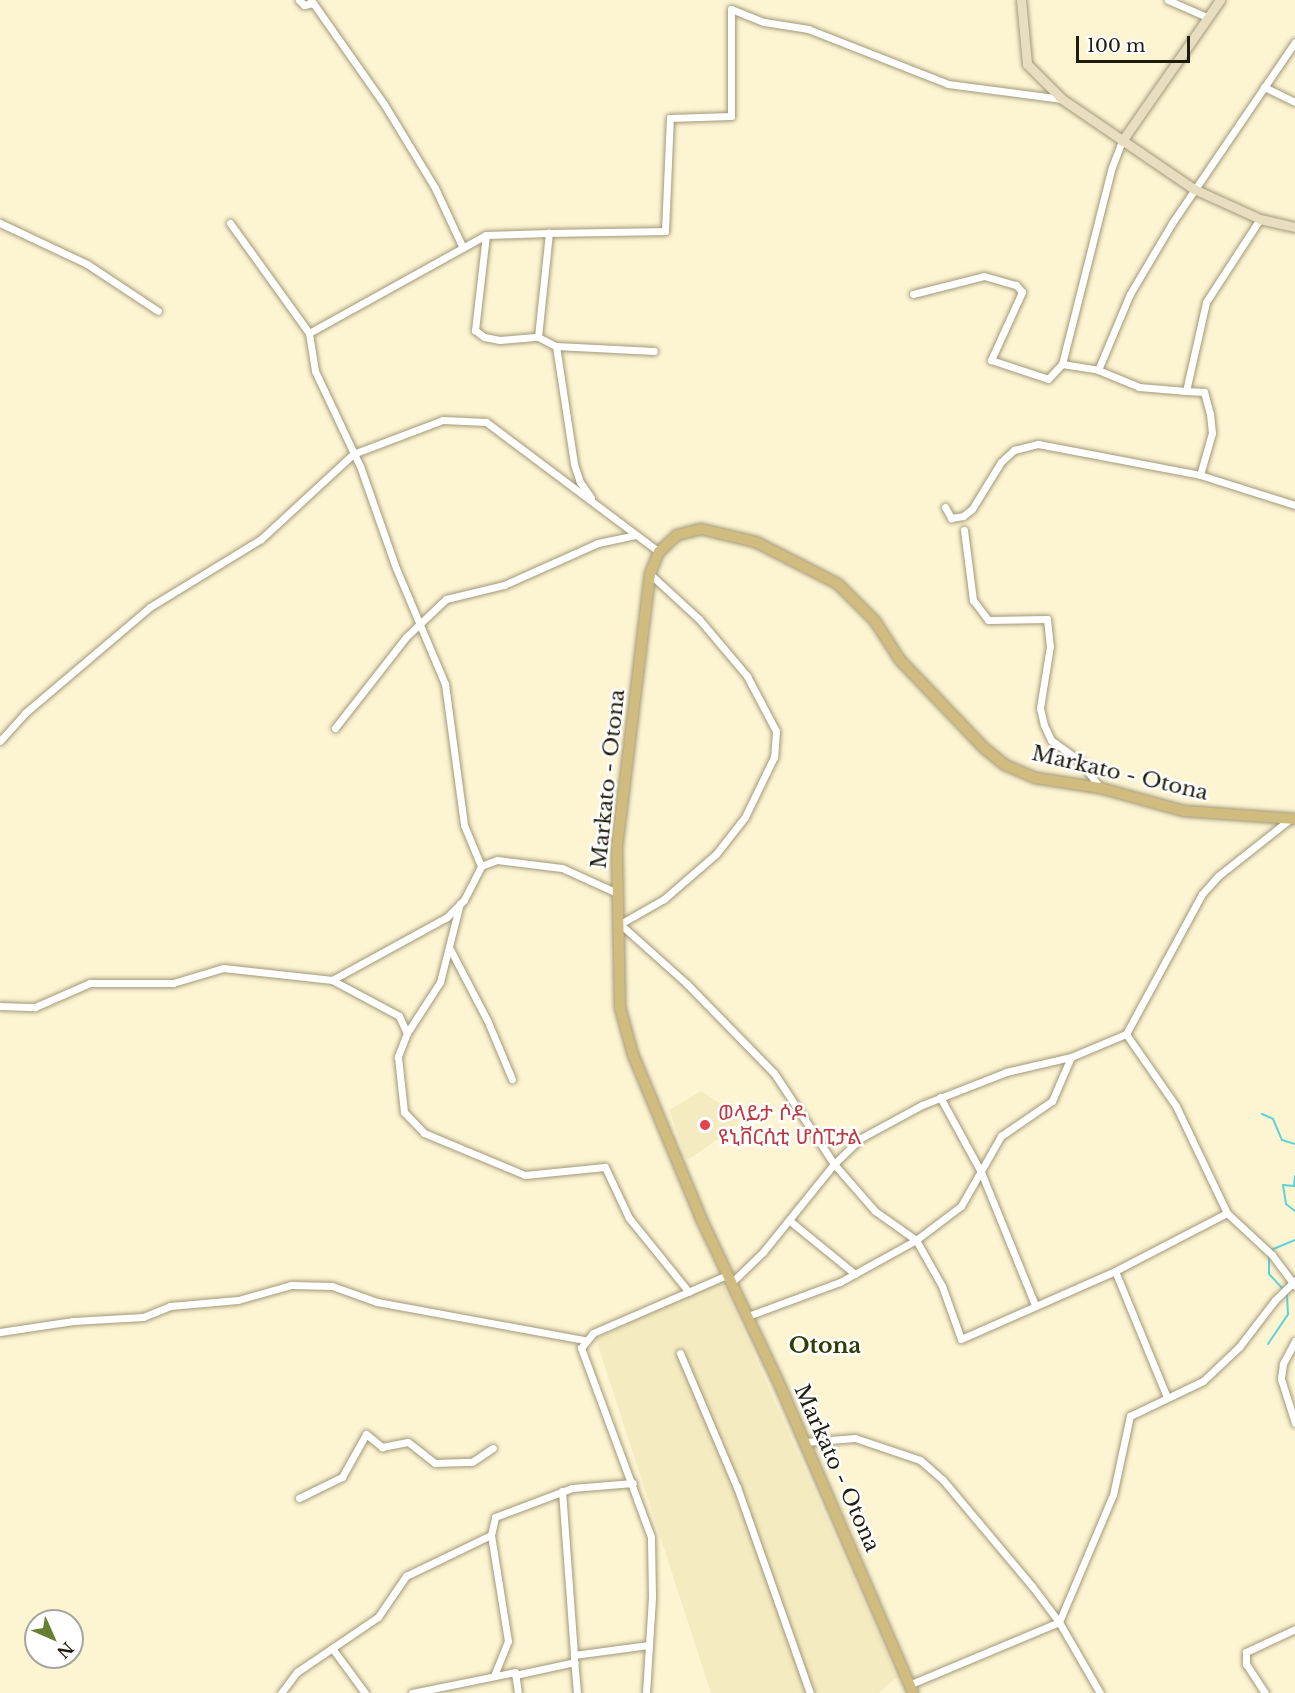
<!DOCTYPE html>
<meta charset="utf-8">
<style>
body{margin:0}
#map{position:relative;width:1295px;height:1693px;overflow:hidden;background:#fdf4d2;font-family:"Libre Baskerville","Noto Sans Ethiopic",serif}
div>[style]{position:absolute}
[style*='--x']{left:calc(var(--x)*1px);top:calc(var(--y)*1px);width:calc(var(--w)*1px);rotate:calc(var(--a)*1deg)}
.built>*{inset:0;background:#f5ebc1}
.stream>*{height:2px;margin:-1px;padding:0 1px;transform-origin:1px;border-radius:1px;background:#5fd2d9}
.roads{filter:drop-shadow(0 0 2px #a19979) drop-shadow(0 0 2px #a19979)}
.street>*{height:7px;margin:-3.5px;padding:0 3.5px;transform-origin:3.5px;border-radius:3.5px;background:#fff}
.secondary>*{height:9px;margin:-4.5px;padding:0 4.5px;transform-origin:4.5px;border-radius:4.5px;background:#e8debf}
.primary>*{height:10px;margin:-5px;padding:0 5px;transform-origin:5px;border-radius:5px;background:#d1bc7f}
.dots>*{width:16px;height:16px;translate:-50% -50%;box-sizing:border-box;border:3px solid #fff;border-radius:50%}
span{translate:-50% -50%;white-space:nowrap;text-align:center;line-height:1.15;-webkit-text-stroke:5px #fff;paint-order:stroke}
.street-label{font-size:21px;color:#1f1c0f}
.health-label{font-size:21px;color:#be3a42}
.left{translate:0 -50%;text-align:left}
.neighbourhood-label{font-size:22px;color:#2e3e05;font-weight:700}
.north{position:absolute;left:24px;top:1609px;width:60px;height:60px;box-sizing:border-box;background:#fff;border:2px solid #a5a49f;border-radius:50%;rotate:135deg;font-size:16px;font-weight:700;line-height:24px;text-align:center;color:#1f1c0f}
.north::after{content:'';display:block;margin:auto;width:21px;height:27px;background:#667f31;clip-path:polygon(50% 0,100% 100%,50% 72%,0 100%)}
.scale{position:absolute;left:1076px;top:36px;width:114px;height:27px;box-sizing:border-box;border:3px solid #1f1c0f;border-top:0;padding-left:8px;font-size:18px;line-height:21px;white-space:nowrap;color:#1f1c0f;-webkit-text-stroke:4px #fff;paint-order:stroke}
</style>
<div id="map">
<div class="built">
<div style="clip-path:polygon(701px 1091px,741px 1117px,732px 1130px,687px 1160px,669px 1110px)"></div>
<div style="clip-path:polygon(721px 1280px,897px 1677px,879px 1693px,711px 1693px,596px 1339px)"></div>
</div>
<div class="stream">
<div style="--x:1262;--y:1114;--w:12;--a:24"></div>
<div style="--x:1273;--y:1119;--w:23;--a:67"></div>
<div style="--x:1282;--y:1140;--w:14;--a:17"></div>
<div style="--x:1295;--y:1176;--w:10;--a:96"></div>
<div style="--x:1294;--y:1186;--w:11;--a:-175"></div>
<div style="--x:1283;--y:1185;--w:19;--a:81"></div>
<div style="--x:1286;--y:1204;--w:11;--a:38"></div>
<div style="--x:1271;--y:1250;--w:26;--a:-23"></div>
<div style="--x:1269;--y:1256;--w:18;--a:90"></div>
<div style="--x:1269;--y:1274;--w:21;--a:47"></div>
<div style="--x:1268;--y:1344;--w:36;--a:-56"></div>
<div style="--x:1288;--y:1314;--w:21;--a:-93"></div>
</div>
<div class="roads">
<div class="street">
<div style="--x:299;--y:0;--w:7;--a:45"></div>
<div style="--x:304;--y:5;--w:9;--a:-13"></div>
<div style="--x:311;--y:0;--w:127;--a:54.9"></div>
<div style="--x:384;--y:104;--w:98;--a:58.7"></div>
<div style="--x:435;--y:188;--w:66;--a:65"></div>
<div style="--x:1168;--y:0;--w:43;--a:23.6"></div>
<div style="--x:1264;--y:87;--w:34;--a:26"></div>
<div style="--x:0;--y:223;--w:96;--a:25.2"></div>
<div style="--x:87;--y:264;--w:85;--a:33.5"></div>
<div style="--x:230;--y:223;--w:135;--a:54.3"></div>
<div style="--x:309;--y:333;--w:38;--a:81"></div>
<div style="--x:315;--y:371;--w:105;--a:64.7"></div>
<div style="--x:360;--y:466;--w:108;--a:70.6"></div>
<div style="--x:396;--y:568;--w:126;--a:67.1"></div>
<div style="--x:445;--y:684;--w:142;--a:82.3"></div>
<div style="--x:464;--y:825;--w:44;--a:67.5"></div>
<div style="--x:486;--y:235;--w:96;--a:96.6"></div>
<div style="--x:475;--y:330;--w:11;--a:38"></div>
<div style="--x:484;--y:337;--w:16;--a:11"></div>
<div style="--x:500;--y:340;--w:38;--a:-5"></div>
<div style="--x:538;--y:337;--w:20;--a:27"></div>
<div style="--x:556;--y:346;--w:98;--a:2.9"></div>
<div style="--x:913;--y:294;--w:73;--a:-14.2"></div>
<div style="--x:984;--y:276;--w:33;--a:16"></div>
<div style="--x:1016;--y:285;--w:9;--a:49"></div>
<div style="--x:1022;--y:292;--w:75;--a:114.5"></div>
<div style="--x:991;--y:360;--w:60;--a:18.4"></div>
<div style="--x:1048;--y:379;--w:21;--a:-47"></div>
<div style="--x:1062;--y:364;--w:203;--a:-75.8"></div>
<div style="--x:1112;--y:167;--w:28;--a:-69"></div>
<div style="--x:309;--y:333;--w:202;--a:-29"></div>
<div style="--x:486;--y:235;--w:63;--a:-1.8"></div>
<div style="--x:538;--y:337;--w:105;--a:-84"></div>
<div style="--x:549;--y:233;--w:116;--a:-1"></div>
<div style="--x:665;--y:231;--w:113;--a:-87.5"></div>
<div style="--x:670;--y:118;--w:61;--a:-1.9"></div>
<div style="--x:731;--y:116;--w:107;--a:-90"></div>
<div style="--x:731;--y:9;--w:35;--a:22"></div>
<div style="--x:764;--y:22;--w:45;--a:9"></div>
<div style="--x:808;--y:29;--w:150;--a:21.4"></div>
<div style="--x:948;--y:84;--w:115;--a:7.5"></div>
<div style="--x:556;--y:346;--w:119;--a:81.3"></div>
<div style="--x:574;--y:464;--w:19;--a:72"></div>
<div style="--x:580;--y:482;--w:19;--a:55"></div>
<div style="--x:1062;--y:364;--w:36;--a:9"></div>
<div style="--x:1098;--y:370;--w:44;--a:22.5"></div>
<div style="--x:1139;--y:387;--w:47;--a:4.9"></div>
<div style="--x:1098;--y:370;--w:82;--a:-67.2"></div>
<div style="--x:1130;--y:294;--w:82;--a:-59.4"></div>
<div style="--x:1172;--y:223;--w:219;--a:-55.8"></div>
<div style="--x:1200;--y:475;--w:44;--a:-74.1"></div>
<div style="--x:1212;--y:433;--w:19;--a:-96"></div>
<div style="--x:1210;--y:414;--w:23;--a:-105"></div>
<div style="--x:1204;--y:392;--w:18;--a:-177"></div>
<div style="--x:1186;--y:391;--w:91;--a:-77.3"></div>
<div style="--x:1206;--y:302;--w:99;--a:-57"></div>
<div style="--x:945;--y:507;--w:13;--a:61"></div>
<div style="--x:951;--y:518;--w:12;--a:-9"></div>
<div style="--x:963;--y:516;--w:11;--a:-38"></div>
<div style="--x:972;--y:509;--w:55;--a:-58.3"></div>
<div style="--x:1001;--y:462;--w:18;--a:-43"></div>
<div style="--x:1014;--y:450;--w:25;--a:-14"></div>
<div style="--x:1038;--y:444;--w:165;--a:10.8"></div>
<div style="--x:1200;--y:475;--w:100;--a:17.5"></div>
<div style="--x:964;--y:530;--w:71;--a:82.7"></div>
<div style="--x:973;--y:600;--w:25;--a:53"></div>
<div style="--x:988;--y:620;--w:59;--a:-1"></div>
<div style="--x:1047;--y:619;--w:27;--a:84"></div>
<div style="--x:1050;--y:646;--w:63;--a:99.2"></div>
<div style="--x:1040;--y:708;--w:17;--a:77"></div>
<div style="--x:1044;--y:725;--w:17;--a:65"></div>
<div style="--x:1051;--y:740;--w:36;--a:36"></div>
<div style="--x:1080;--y:761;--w:34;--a:53"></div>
<div style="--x:650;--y:574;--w:67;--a:42.6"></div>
<div style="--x:699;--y:619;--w:75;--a:49.9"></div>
<div style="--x:747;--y:676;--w:62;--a:62.2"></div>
<div style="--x:776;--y:731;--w:26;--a:94"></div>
<div style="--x:774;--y:757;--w:67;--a:115.8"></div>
<div style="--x:745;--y:817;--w:47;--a:128.1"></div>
<div style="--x:716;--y:854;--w:69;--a:139.1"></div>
<div style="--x:664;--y:899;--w:51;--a:150.4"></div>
<div style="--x:620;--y:924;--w:90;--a:41.8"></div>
<div style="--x:687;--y:984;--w:124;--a:45.7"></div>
<div style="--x:774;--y:1073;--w:109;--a:56.6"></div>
<div style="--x:834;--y:1164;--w:37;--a:-44"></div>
<div style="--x:861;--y:1138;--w:69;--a:-28.4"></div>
<div style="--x:922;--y:1105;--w:90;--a:-21.4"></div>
<div style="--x:1006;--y:1072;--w:67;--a:-13"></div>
<div style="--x:335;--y:728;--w:115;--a:-52"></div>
<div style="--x:406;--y:637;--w:55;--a:-43.5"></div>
<div style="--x:446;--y:599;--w:60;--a:-13.6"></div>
<div style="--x:504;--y:585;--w:103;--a:-24.1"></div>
<div style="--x:598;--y:543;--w:38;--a:-12"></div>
<div style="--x:0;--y:741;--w:38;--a:-48"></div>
<div style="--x:25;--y:713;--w:164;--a:-40.3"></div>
<div style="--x:150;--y:607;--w:130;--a:-31.5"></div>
<div style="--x:261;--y:539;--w:125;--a:-42.7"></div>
<div style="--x:353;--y:454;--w:96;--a:-20.7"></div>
<div style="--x:443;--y:420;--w:43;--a:2.7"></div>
<div style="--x:486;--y:422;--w:216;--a:36.9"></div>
<div style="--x:450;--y:949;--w:82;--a:62.5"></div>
<div style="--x:488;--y:1022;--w:62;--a:67.2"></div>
<div style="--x:332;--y:980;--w:76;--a:28.2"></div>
<div style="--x:399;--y:1016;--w:19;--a:65"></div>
<div style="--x:407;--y:1033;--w:26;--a:111"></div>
<div style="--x:398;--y:1057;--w:55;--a:83.8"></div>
<div style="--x:404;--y:1112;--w:29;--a:46"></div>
<div style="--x:424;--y:1133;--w:109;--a:22.6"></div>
<div style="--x:525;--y:1175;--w:80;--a:-5.7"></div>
<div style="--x:605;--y:1167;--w:56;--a:64.8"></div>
<div style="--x:629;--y:1218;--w:95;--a:51"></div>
<div style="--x:0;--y:1006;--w:35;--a:2"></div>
<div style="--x:35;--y:1007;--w:60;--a:-23.6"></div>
<div style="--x:90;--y:983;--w:83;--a:0"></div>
<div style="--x:173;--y:983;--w:52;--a:-16.7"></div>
<div style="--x:223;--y:968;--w:110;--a:6.3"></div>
<div style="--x:332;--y:980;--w:131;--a:-28.7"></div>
<div style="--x:447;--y:917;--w:24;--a:-45"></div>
<div style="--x:464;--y:900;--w:38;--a:-63"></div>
<div style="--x:481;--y:866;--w:17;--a:-21"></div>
<div style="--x:497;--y:860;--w:65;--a:7"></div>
<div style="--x:562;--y:868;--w:60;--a:24.4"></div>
<div style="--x:407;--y:1033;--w:61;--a:-57.1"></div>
<div style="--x:440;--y:982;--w:81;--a:-75.8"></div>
<div style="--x:1126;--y:1034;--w:88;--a:55.2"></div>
<div style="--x:1176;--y:1106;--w:119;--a:64.5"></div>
<div style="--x:1227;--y:1213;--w:62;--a:43"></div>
<div style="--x:1272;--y:1255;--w:38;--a:53"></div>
<div style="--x:940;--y:1097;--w:85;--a:61.3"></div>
<div style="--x:981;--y:1172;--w:144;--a:67.9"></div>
<div style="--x:790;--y:1221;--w:84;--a:39.2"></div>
<div style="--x:1115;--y:1271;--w:136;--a:67.6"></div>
<div style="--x:731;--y:1283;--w:45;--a:-44.1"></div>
<div style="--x:763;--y:1252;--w:113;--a:-51.1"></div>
<div style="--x:834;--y:1164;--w:62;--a:48.9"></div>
<div style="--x:875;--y:1211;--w:50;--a:35.3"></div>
<div style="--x:916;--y:1240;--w:53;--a:60.5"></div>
<div style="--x:942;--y:1286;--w:56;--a:70.3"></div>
<div style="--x:961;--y:1339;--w:168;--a:-23.8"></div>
<div style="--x:1115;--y:1271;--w:126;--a:-27.4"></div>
<div style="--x:748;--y:1316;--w:98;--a:-20.3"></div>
<div style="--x:840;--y:1282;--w:87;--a:-28.9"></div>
<div style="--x:916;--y:1240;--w:56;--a:-37.1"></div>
<div style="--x:961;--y:1206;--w:81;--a:-60.3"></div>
<div style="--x:1001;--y:1136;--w:62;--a:-34.5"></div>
<div style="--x:1052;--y:1101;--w:48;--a:-66.6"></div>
<div style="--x:1071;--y:1057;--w:60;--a:-22.7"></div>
<div style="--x:1126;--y:1034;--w:159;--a:-61.5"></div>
<div style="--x:1202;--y:894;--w:24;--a:-48"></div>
<div style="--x:1218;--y:876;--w:90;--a:-38.3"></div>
<div style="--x:0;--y:1332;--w:74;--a:-8.6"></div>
<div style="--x:73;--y:1321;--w:70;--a:-3.3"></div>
<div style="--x:143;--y:1317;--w:29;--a:-22"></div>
<div style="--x:170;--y:1306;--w:68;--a:-5"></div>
<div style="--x:238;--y:1300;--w:55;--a:-15.8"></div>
<div style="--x:291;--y:1285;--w:41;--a:1.4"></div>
<div style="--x:332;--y:1286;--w:48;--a:19.6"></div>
<div style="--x:377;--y:1302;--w:210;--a:10.4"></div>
<div style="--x:1295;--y:1341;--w:26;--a:118"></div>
<div style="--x:1283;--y:1364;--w:15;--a:98"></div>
<div style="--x:1281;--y:1379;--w:46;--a:72.3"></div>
<div style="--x:680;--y:1353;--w:146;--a:67"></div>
<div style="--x:737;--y:1487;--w:219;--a:70.5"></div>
<div style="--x:805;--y:1442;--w:50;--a:-4.6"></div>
<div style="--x:855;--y:1438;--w:69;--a:18.7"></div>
<div style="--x:920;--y:1460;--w:30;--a:41"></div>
<div style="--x:943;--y:1480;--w:138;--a:50"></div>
<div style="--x:1032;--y:1586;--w:45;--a:53.1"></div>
<div style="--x:1059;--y:1622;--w:82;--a:60"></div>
<div style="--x:562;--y:1491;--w:164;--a:85.8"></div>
<div style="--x:299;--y:1498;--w:48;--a:-26"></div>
<div style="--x:342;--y:1477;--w:49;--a:-60.8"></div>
<div style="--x:366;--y:1434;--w:21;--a:39"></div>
<div style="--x:382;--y:1447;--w:26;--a:-11"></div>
<div style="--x:408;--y:1442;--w:34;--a:38"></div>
<div style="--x:435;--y:1463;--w:37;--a:-2"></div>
<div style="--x:472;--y:1462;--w:25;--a:-34"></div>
<div style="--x:491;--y:1535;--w:107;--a:80.9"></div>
<div style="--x:508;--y:1641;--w:35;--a:112"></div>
<div style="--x:332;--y:1648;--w:56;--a:53.7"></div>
<div style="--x:515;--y:1675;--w:61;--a:-12.2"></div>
<div style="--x:911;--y:1684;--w:160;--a:-22.7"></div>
<div style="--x:1059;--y:1622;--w:138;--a:-67"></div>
<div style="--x:1113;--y:1495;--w:81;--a:-77.9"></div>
<div style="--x:1130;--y:1416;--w:81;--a:-25.6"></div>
<div style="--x:1203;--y:1381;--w:50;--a:-43.4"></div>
<div style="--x:1239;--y:1347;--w:59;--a:-52.5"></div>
<div style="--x:1275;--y:1300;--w:28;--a:-44"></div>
<div style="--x:281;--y:1693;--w:26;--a:-53"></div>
<div style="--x:297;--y:1672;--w:98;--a:-34.2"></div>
<div style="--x:378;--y:1617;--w:50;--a:-55.7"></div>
<div style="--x:406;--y:1576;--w:94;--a:-25.8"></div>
<div style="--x:491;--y:1535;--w:18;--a:-77"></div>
<div style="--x:495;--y:1517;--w:82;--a:-20.6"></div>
<div style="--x:572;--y:1488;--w:61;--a:-4.7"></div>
<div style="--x:412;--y:1693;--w:105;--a:-11.5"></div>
<div style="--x:515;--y:1672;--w:21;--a:82"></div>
<div style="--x:577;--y:1693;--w:38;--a:-95"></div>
<div style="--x:574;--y:1655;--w:75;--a:-7.7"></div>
<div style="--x:646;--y:1693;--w:96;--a:-86.4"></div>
<div style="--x:652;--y:1597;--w:60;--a:-91"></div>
<div style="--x:651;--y:1537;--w:202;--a:-110.3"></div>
<div style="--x:581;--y:1348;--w:19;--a:-51"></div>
<div style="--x:593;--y:1333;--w:146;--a:-23.4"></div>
<div style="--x:1265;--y:1693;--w:35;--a:-123"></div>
<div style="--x:1246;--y:1664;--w:12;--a:-90"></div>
<div style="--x:1246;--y:1652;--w:54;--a:-25.1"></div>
</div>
<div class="secondary">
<div style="--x:1021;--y:0;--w:64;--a:84.6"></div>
<div style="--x:1027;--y:64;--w:49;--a:45"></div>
<div style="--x:1062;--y:99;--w:160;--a:34.3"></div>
<div style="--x:1194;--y:189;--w:72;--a:24.4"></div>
<div style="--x:1260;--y:219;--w:36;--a:13"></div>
<div style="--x:1122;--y:141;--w:172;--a:-55.2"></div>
</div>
<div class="primary">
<div style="--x:913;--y:1693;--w:344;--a:-113.4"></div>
<div style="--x:776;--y:1377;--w:176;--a:-115.3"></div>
<div style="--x:701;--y:1218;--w:177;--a:-112.6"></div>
<div style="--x:633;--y:1055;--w:50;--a:-105.2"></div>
<div style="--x:620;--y:1007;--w:160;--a:-91.1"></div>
<div style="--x:617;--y:847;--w:275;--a:-83.1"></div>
<div style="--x:650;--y:574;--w:24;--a:-68"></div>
<div style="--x:659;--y:552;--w:25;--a:-43"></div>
<div style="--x:677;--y:535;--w:25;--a:-14"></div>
<div style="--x:701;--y:529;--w:57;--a:13.3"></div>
<div style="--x:756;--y:542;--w:92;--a:27.1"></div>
<div style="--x:838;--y:584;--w:52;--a:45"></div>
<div style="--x:875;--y:621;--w:46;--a:57.3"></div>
<div style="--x:900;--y:660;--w:122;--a:46.3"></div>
<div style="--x:984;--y:748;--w:27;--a:39"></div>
<div style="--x:1005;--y:765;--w:34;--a:23"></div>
<div style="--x:1036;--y:778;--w:65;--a:8.9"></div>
<div style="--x:1100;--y:788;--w:87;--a:15.3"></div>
<div style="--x:1184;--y:811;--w:111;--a:4.1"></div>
</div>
</div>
<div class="dots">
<div style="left:705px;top:1125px;background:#e0444e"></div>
</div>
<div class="street-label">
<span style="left:1120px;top:773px;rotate:13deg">Markato - Otona</span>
<span style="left:608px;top:779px;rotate:-84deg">Markato - Otona</span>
<span style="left:837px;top:1468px;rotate:66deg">Markato - Otona</span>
</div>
<div class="health-label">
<span class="left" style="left:718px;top:1125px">ወላይታ ሶዶ<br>ዩኒቨርሲቲ ሆስፒታል</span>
</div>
<div class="neighbourhood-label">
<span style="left:825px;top:1346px">Otona</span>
</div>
<div class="north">N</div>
<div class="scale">100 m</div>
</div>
